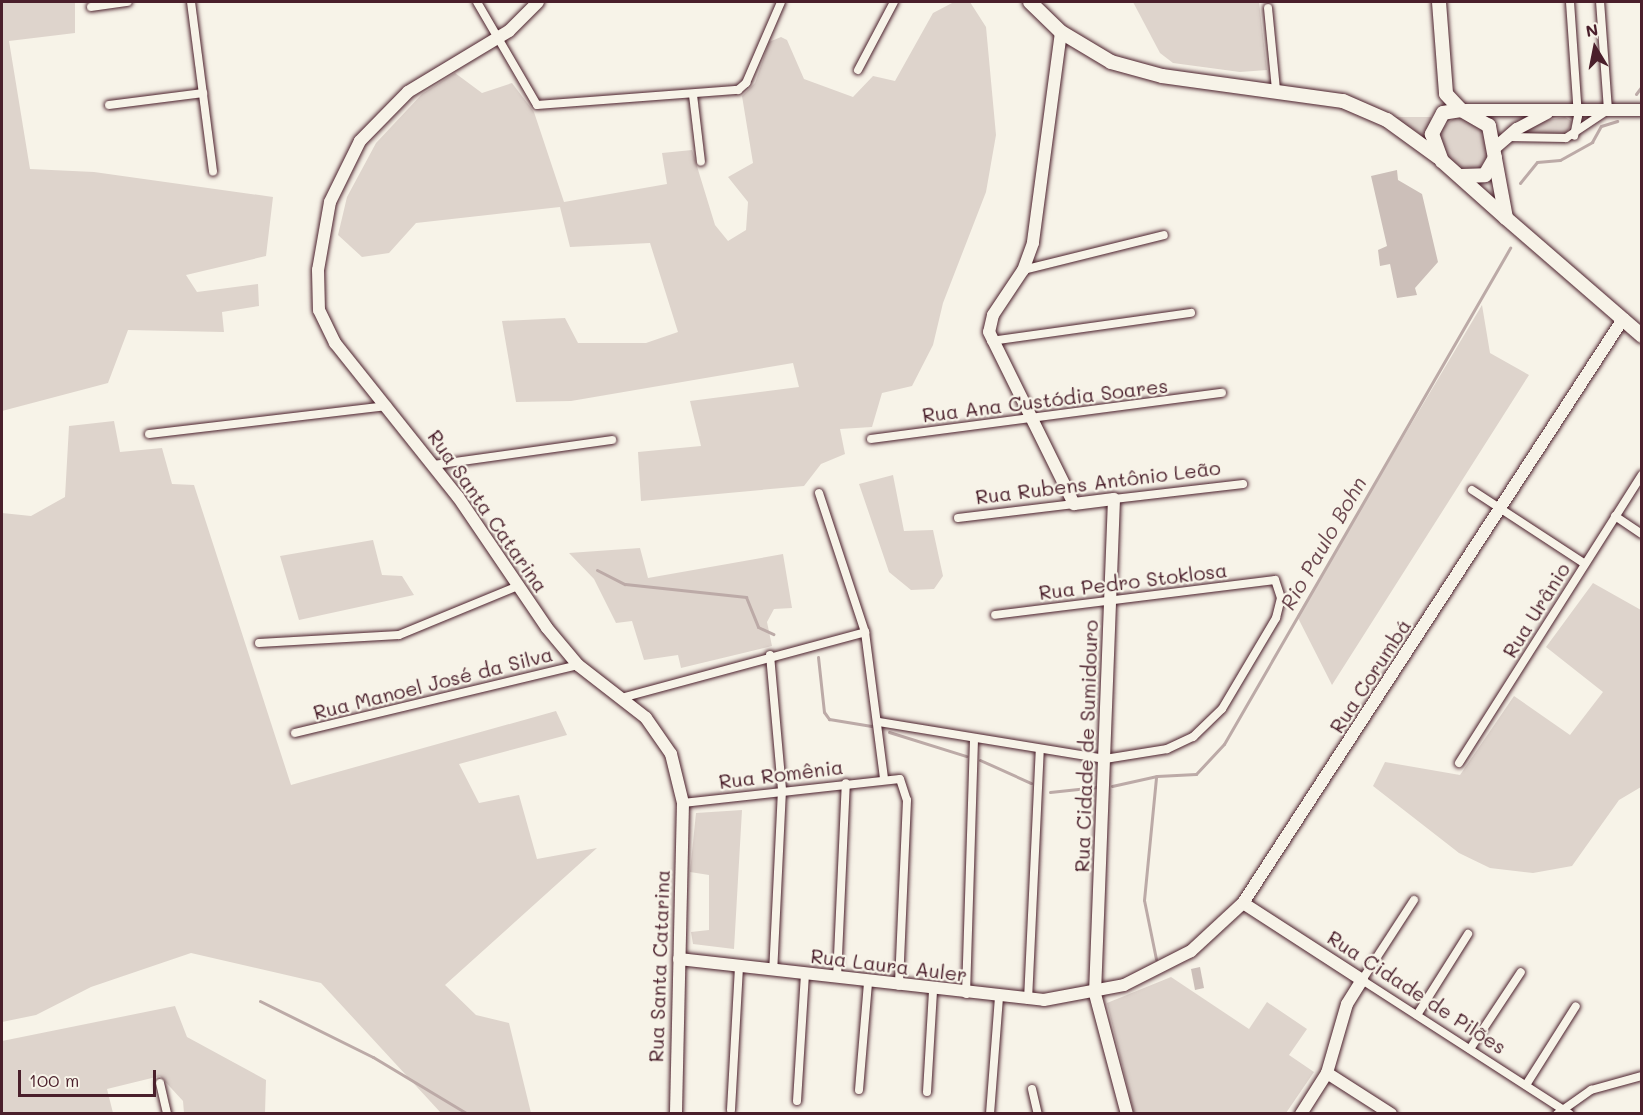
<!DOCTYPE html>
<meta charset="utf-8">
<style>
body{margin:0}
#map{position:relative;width:1643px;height:1115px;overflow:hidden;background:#f7f3e8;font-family:Mali,sans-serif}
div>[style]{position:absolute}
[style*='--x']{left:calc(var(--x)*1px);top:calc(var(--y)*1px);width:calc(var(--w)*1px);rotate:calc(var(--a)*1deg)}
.green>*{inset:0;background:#ded4cc}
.stream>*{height:3px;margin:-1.5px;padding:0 1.5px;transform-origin:1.5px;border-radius:1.5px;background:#bcaaa7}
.building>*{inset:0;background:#ccbfb9}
.roads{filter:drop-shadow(0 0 2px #4a1f2b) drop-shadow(0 0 2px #4a1f2b)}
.street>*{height:8px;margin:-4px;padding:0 4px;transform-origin:4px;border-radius:4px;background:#f7f3e8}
.secondary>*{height:12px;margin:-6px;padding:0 6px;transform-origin:6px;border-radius:6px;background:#f7f3e8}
.primary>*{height:14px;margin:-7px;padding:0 7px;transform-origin:7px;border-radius:7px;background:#f7f3e8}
span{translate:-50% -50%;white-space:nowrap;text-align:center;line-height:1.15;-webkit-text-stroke:4.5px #f7f3e8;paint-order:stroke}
.street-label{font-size:20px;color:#4a1f2b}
.water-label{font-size:21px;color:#6c4950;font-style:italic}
.frame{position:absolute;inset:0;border:3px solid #4a1f2b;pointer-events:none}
.north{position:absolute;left:1565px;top:18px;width:60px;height:60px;-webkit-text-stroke:4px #f7f3e8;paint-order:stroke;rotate:350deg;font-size:16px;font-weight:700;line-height:24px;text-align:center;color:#4a1f2b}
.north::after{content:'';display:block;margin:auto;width:21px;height:27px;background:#4a1f2b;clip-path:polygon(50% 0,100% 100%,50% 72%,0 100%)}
.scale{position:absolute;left:18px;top:1070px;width:138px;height:27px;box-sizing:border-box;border:3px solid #4a1f2b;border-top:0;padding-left:8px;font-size:18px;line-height:21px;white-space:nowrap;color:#4a1f2b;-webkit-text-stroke:4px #f7f3e8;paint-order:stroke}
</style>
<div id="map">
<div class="green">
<div style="clip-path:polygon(2px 2px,75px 2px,75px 33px,9px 41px,30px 169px,94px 172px,273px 197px,266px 256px,186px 275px,197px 292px,258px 284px,259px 306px,222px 312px,224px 332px,128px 330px,108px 383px,2px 411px)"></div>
<div style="clip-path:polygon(954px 2px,970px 2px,986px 27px,996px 135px,986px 192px,943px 303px,933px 345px,912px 386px,882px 393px,872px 427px,840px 429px,845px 454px,821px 464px,804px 486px,641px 501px,638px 452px,701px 446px,690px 401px,799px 387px,793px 363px,571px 401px,516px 402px,502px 321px,565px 318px,578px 343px,646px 343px,678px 332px,650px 243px,570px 247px,560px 207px,416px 223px,389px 253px,362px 257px,338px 235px,347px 197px,376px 143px,422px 94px,455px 73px,482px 93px,512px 83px,534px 112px,564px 202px,667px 184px,662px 153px,692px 150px,715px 225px,728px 241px,746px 230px,748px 202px,728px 177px,753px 163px,742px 96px,755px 83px,769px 42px,781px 37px,787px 40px,804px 79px,853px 97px,873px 76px,895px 81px,933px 13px)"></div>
<div style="clip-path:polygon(1133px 2px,1259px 2px,1267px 70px,1240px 72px,1173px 63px,1160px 53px)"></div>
<div style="clip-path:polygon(1458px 115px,1481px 124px,1491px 150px,1479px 169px,1458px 169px,1442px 149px,1440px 130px)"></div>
<div style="clip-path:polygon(1391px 117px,1431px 117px,1427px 140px,1416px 131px)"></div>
<div style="clip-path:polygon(1565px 117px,1573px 122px,1566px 133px,1519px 136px,1542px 121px)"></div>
<div style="clip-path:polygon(1482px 305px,1490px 353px,1529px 375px,1332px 685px,1297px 616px)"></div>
<div style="clip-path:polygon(114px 421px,120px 452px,162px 448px,172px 484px,194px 485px,291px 785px,556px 711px,567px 735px,459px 764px,479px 803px,519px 795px,537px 859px,597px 848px,445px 985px,476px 1015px,509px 1023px,531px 1113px,441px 1113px,321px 983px,191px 953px,91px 987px,36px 1015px,2px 1022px,2px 513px,31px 516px,65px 497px,69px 426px)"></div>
<div style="clip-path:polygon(893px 475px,904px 531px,933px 530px,943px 576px,934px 589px,911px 590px,889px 572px,859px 484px)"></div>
<div style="clip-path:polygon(373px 540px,382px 575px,402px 576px,414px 595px,299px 620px,280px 556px)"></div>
<div style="clip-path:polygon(640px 548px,648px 578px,783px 554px,792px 608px,774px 609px,767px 622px,772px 646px,681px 668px,678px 655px,644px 660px,632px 621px,616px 623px,594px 579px,569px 553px)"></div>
<div style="clip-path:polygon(1593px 583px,1641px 610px,1641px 787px,1619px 800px,1572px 866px,1533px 873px,1490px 868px,1459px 853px,1373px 786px,1385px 762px,1460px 775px,1514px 696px,1570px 735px,1603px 692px,1546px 647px)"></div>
<div style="clip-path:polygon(742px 810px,734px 949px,693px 944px,691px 932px,709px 930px,709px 875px,690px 872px,696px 813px)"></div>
<div style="clip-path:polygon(1171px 977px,1249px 1029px,1267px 1002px,1307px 1029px,1289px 1055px,1314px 1072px,1286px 1113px,1134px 1113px,1107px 1003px)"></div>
<div style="clip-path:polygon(175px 1006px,187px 1037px,266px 1080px,265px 1113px,184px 1113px,183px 1101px,160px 1076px,107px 1089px,113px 1113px,2px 1113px,2px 1041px)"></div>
</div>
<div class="stream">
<div style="--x:1636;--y:94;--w:10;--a:-53"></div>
<div style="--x:1520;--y:183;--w:27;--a:-51"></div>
<div style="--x:1537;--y:162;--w:23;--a:-5"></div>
<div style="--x:1560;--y:160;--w:37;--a:-29"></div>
<div style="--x:1592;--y:142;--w:18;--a:-61"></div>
<div style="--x:1601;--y:126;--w:17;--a:-17"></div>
<div style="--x:597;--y:570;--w:31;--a:27"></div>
<div style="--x:625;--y:584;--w:122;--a:6.1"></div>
<div style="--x:746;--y:597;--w:32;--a:68"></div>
<div style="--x:758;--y:627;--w:17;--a:25"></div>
<div style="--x:818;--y:657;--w:55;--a:83.8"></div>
<div style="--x:824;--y:712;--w:9;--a:54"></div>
<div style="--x:829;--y:719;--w:43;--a:9.5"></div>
<div style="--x:889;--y:732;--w:81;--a:17.3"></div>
<div style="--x:980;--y:760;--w:56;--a:24.3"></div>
<div style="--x:1112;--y:786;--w:46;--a:-12.5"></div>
<div style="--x:1157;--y:776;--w:39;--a:-3"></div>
<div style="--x:1196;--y:774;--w:41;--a:-47"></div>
<div style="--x:1224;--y:744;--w:573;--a:-60.03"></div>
<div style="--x:1050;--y:792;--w:47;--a:-6.1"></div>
<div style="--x:1156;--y:959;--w:60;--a:-101.5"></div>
<div style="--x:1144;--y:900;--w:124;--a:-84.4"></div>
<div style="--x:260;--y:1001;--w:126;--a:26.4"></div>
<div style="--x:373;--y:1057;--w:111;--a:31"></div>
</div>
<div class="building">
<div style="clip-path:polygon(1397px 170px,1398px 180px,1422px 194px,1438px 262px,1415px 288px,1417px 295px,1397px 298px,1390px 264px,1380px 266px,1378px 250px,1387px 246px,1371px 176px)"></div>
<div style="clip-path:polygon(1200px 967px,1204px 988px,1195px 990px,1191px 969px)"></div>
</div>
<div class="roads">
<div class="street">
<div style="--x:191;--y:2;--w:171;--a:82.6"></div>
<div style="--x:477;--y:2;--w:119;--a:59.8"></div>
<div style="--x:537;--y:105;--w:202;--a:-4.3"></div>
<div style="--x:738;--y:90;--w:11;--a:-41"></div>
<div style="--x:746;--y:83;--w:88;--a:-66.6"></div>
<div style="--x:1570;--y:2;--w:114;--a:86"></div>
<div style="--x:1578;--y:116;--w:20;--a:101"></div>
<div style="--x:91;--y:7;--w:37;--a:-8"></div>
<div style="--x:1268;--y:8;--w:82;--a:84.4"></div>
<div style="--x:858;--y:70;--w:77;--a:-62.1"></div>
<div style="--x:693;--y:95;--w:67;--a:83.2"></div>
<div style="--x:109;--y:105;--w:95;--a:-7.3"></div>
<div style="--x:1508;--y:137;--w:58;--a:1"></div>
<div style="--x:1566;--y:138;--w:50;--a:-33.7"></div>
<div style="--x:1608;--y:110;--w:108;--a:-94.2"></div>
<div style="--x:1023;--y:270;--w:145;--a:-13.9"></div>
<div style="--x:991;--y:341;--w:202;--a:-8"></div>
<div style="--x:149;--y:434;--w:240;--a:-6.7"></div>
<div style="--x:871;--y:439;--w:354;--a:-7.5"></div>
<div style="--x:434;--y:465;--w:180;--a:-8"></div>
<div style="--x:1472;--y:490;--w:135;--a:33.2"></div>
<div style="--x:819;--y:493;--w:146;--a:71.7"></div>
<div style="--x:865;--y:632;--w:147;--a:82.6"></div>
<div style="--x:1114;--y:499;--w:130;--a:-6.6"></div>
<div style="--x:1615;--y:516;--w:32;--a:34"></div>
<div style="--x:958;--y:518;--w:117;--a:-6.9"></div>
<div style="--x:259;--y:643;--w:140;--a:-3.3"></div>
<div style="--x:399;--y:635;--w:129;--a:-22.4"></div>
<div style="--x:770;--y:655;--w:136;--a:84.9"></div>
<div style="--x:782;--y:790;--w:181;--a:92.8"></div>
<div style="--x:621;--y:698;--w:253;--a:-15.1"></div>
<div style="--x:879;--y:722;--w:229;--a:9.3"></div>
<div style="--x:1105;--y:759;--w:63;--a:-9.2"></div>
<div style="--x:1167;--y:749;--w:29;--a:-25"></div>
<div style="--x:1193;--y:737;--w:40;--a:-44"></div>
<div style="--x:1222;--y:709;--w:106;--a:-59.3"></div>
<div style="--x:1276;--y:618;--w:21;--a:-76"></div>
<div style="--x:1281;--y:598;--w:19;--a:-108"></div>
<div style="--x:1275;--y:580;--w:282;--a:172.9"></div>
<div style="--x:295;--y:733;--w:291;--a:-13.5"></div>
<div style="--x:1459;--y:763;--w:341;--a:-57.6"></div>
<div style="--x:683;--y:803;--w:218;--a:-6.3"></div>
<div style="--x:900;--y:779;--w:22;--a:72"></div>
<div style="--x:907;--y:800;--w:186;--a:92.5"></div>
<div style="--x:1414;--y:900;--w:95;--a:123"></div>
<div style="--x:1362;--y:980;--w:247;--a:32.8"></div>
<div style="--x:837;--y:978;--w:195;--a:-87.4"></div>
<div style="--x:966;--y:994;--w:255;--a:-88.2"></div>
<div style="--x:1028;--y:1000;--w:250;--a:-87.3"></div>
<div style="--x:1417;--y:1015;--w:96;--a:-57.8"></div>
<div style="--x:1470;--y:1049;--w:92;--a:-56.5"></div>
<div style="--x:160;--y:1083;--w:32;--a:77"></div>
<div style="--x:1526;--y:1085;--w:93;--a:-57.7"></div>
<div style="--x:1032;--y:1089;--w:26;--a:77"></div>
<div style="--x:859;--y:1090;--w:108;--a:-85.2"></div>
<div style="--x:927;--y:1092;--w:102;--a:-86.6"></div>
<div style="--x:797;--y:1101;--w:126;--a:-86.4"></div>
<div style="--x:731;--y:1110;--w:144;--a:-86.8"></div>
<div style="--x:990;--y:1114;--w:116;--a:-85.6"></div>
<div style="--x:1557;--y:1114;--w:42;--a:-35.2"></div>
<div style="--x:1591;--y:1090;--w:53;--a:-15.4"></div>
</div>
<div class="secondary">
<div style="--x:538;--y:2;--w:41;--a:135"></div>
<div style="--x:509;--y:31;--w:118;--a:148.9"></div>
<div style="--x:408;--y:92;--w:69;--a:134.4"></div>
<div style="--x:360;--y:141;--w:68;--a:116.2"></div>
<div style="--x:330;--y:202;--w:69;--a:100"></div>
<div style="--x:318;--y:270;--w:40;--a:88.6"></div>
<div style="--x:319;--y:310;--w:37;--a:64"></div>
<div style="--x:335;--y:343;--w:197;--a:51.4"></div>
<div style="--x:458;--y:497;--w:158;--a:55.8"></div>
<div style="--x:547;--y:628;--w:48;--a:50"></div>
<div style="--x:578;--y:665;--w:86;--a:37.9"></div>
<div style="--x:646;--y:718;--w:44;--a:55.2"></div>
<div style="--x:671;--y:754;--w:50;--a:76.2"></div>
<div style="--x:683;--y:803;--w:311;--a:91.3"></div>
<div style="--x:1061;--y:32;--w:213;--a:97.6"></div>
<div style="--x:1033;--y:243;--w:29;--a:110"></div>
<div style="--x:1023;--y:270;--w:54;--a:123.7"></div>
<div style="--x:993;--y:315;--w:17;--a:103"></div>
<div style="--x:989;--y:332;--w:192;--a:63.7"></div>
<div style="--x:1074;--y:504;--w:40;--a:-7.1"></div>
<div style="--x:1114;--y:499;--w:495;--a:92.2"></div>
<div style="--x:1095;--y:994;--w:124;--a:75.1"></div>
<div style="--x:1461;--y:110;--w:181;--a:0"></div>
<div style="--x:1496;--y:147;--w:28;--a:-41"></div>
<div style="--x:1517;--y:129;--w:34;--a:-28"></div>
<div style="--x:1243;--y:903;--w:142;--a:32.9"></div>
<div style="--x:1362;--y:980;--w:28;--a:122"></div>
<div style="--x:1347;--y:1004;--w:72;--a:106.2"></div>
<div style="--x:1327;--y:1073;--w:49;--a:122.4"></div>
<div style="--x:679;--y:959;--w:367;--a:6.4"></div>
<div style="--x:1044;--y:1000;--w:81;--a:-10.6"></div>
<div style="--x:1124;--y:985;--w:75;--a:-26.9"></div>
<div style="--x:1191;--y:951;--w:71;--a:-42.7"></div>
<div style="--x:1243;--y:903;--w:697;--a:-56.95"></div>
<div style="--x:1327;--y:1073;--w:76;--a:32.6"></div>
</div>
<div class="primary">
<div style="--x:1030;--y:2;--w:43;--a:44.1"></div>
<div style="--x:1061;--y:32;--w:58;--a:31"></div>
<div style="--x:1111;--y:62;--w:53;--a:15.4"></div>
<div style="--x:1162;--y:76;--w:183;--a:7.9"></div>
<div style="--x:1343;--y:101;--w:48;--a:23.4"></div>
<div style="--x:1387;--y:120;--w:63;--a:36"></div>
<div style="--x:1439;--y:2;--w:92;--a:85.6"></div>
<div style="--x:1446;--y:94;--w:22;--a:47"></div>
<div style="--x:1461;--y:176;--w:24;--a:-2"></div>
<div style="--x:1485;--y:175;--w:20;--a:-60"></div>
<div style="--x:1506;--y:218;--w:94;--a:-100.5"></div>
<div style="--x:1489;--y:126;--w:32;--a:-150"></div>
<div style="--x:1461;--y:110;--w:18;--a:171"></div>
<div style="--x:1443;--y:113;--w:24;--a:118"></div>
<div style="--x:1432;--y:134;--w:29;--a:70"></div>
<div style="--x:1442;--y:161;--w:86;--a:41.7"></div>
<div style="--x:1506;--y:218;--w:180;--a:40.9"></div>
</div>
</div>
<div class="street-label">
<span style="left:1045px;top:400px;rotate:-7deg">Rua Ana Custódia Soares</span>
<span style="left:1098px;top:482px;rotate:-7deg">Rua Rubens Antônio Leão</span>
<span style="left:488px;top:511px;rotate:55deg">Rua Santa Catarina</span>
<span style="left:1133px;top:581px;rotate:-7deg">Rua Pedro Stoklosa</span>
<span style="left:1536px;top:610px;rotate:-58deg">Rua Urânio</span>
<span style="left:1370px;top:676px;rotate:-57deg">Rua Corumbá</span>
<span style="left:433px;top:683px;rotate:-14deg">Rua Manoel José da Silva</span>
<span style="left:1086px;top:746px;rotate:-88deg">Rua Cidade de Sumidouro</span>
<span style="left:781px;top:774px;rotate:-7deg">Rua Romênia</span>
<span style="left:889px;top:965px;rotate:7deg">Rua Laura Auler</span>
<span style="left:659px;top:966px;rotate:-88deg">Rua Santa Catarina</span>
<span style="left:1417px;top:992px;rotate:33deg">Rua Cidade de Pilões</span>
</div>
<div class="water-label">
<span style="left:1323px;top:543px;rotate:-60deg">Rio Paulo Bohn</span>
</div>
<div class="frame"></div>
<div class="north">N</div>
<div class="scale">100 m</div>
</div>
